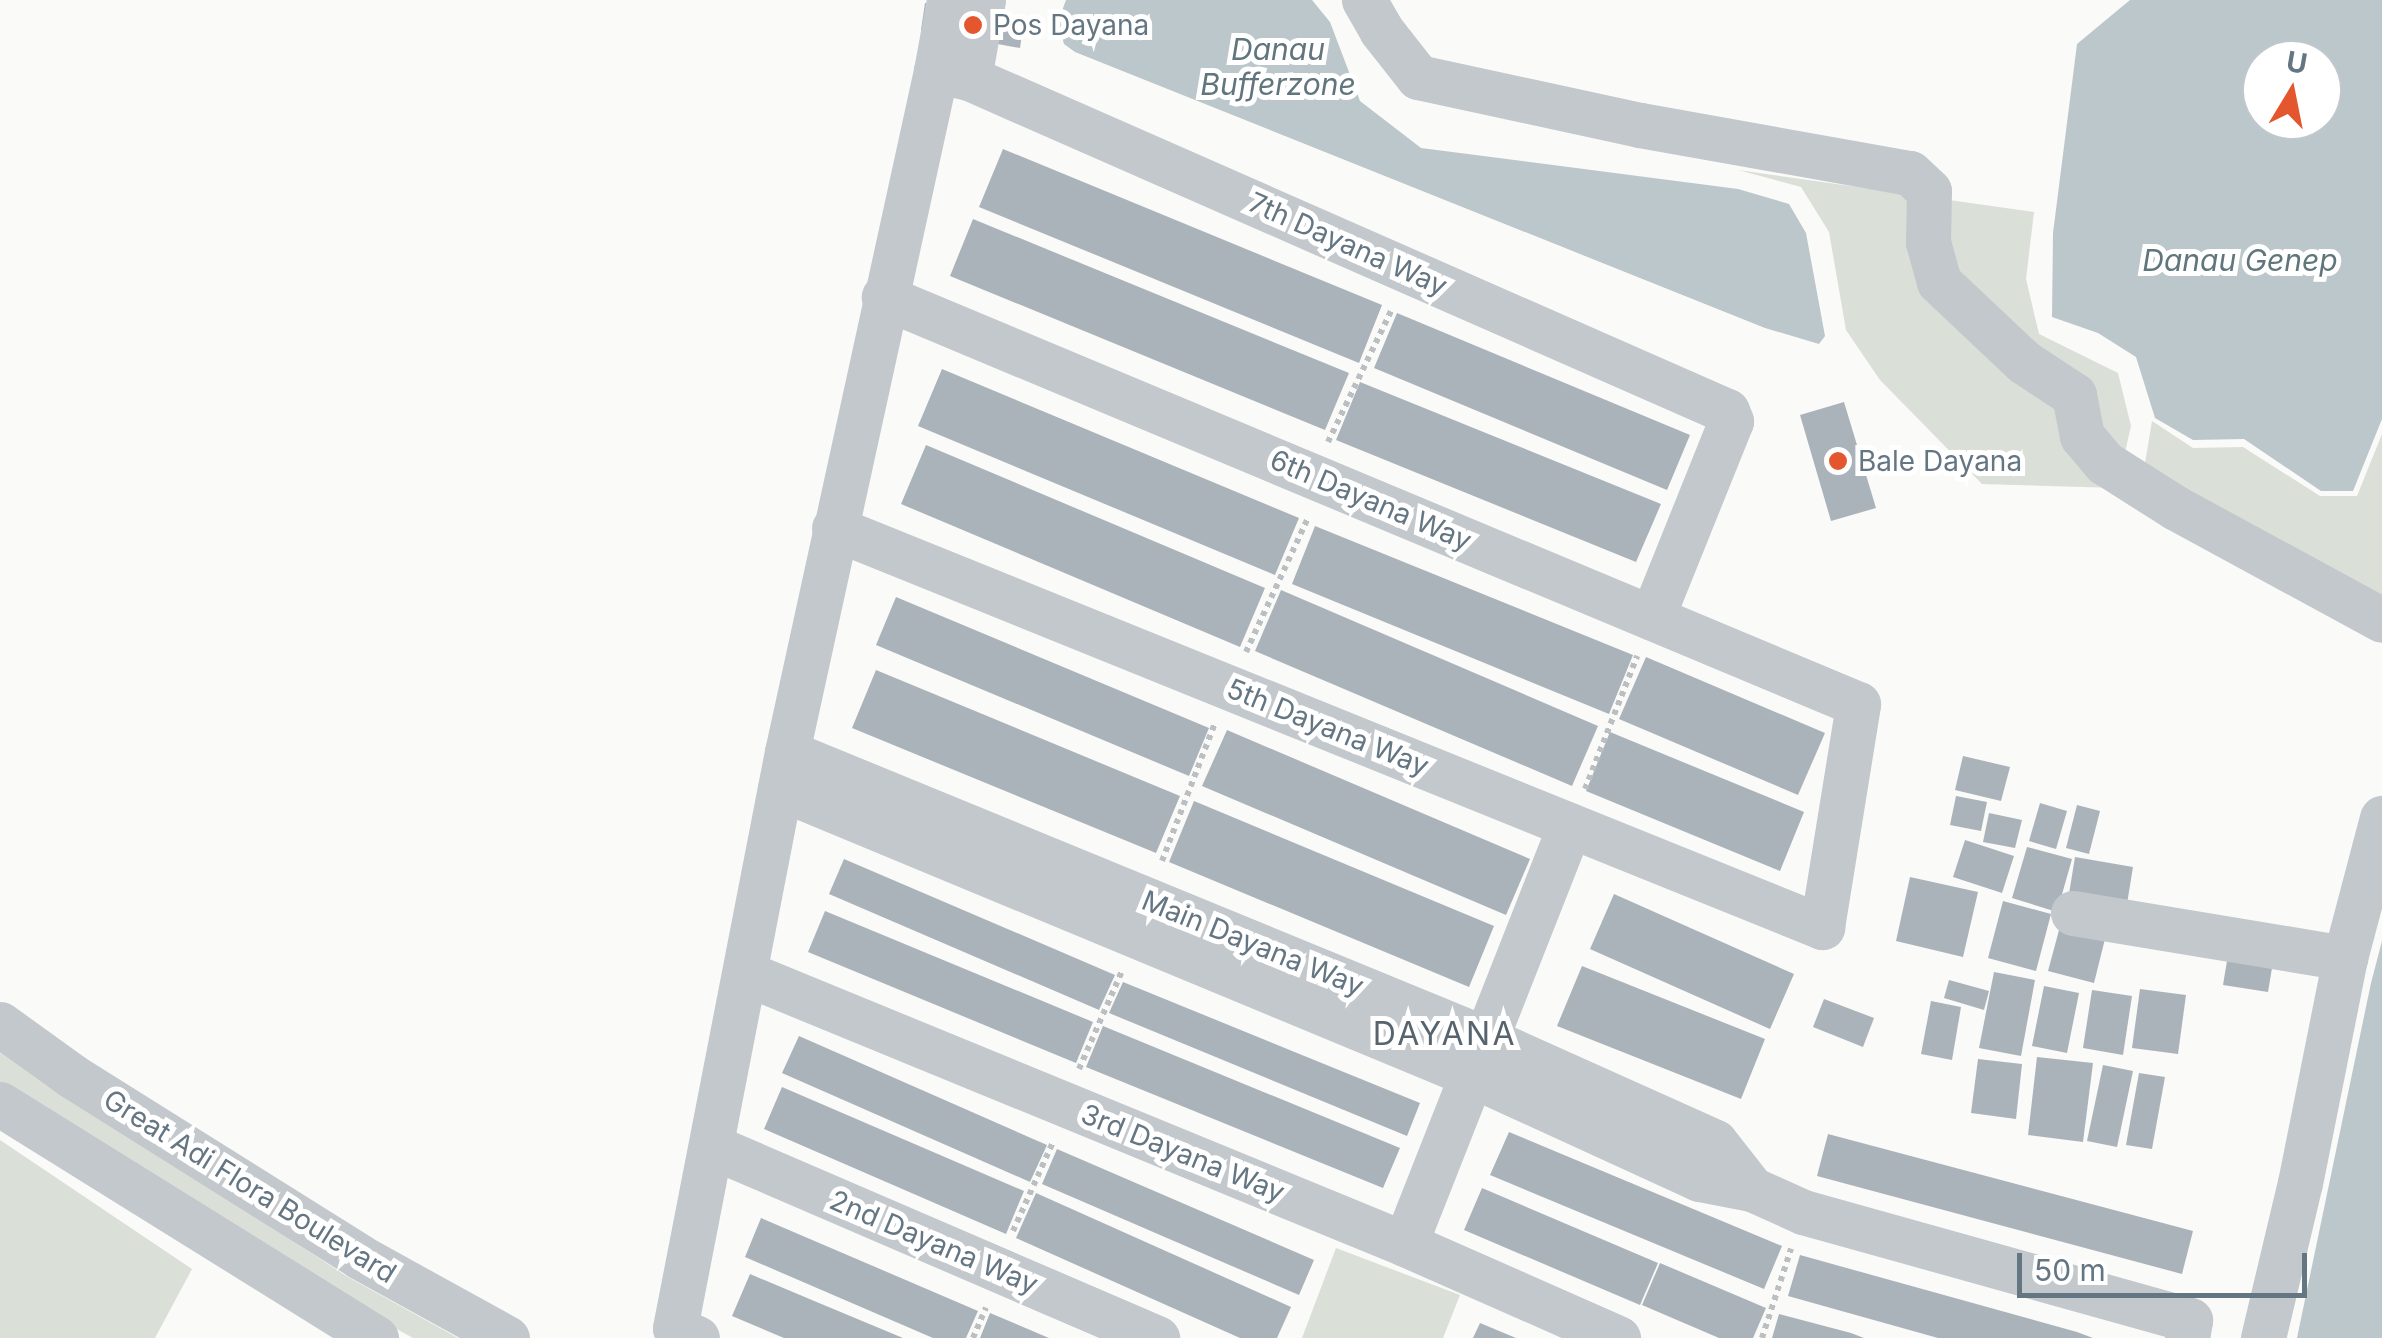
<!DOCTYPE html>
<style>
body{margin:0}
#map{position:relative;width:2382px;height:1338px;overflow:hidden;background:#fafaf8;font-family:Inter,sans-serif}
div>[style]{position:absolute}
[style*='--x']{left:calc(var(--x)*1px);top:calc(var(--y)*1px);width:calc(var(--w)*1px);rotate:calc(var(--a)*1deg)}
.green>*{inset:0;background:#dadfd7}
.water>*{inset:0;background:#bbc7cb}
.building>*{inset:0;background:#aab3b9}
.path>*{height:6px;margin-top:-3px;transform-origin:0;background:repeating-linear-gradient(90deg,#bbbfc2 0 5px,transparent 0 10px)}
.minor>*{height:45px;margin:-22.5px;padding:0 22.5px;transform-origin:22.5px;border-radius:22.5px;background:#c3c8cc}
.dots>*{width:28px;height:28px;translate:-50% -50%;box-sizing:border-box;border:5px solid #fff;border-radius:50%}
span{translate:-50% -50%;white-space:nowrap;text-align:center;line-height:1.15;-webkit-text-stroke:10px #fff;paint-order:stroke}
.poi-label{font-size:28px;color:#657683}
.left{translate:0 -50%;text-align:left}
.street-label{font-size:28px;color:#657683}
.water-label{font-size:30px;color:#60757c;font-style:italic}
.quarter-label{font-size:32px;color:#57646e;letter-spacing:2.5px}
.north{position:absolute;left:2242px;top:40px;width:100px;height:100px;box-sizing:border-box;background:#fff;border:2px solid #c1c8cd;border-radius:50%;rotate:10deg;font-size:28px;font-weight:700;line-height:40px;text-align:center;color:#657683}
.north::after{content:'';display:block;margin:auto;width:35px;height:45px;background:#e4572e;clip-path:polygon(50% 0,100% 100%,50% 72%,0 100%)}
.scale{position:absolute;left:2017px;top:1253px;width:290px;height:45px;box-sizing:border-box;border:5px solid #657683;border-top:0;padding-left:12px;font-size:30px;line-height:35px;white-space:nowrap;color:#657683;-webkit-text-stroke:8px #fff;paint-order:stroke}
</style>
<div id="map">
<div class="green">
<div style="clip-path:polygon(1738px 170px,2034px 212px,2026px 279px,2039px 334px,2118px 373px,2131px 426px,2117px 488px,1982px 484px,1880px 380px,1846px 330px,1829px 232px,1801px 187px)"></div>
<div style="clip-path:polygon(2152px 421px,2193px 448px,2243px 447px,2320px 496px,2357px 496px,2382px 434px,2382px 604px,2142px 481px)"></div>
<div style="clip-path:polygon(0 1051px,348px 1277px,458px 1338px,413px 1338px,337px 1296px,51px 1117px,0 1082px)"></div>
<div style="clip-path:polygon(0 1140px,192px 1269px,155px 1338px,0 1338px)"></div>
<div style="clip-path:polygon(1336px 1248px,1460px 1295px,1443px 1338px,1302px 1338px)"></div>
</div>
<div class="water">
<div style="clip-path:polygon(1066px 0,1312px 0,1330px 22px,1360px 101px,1421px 148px,1738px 189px,1789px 204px,1806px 233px,1825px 336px,1819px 344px,1765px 328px,1075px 52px,1064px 44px,1058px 22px)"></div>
<div style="clip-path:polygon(evenodd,2130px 0,2382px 0,2382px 419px,2353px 491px,2321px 491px,2244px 439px,2193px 440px,2155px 418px,2136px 357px,2098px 333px,2052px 317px,2053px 233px,2077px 44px,2130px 0,2262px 60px,2322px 60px,2322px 120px,2262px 120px,2262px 60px)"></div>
<div style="clip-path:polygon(2382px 941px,2382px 1338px,2297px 1338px,2371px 983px)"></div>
</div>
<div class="building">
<div style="clip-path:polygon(925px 3px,1024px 20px,1020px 48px,921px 30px)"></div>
<div style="clip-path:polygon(1003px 149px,1382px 305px,1359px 363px,979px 207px)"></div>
<div style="clip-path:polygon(973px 219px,1349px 373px,1325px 430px,950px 276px)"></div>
<div style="clip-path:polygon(1397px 313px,1690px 435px,1667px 490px,1374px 368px)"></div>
<div style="clip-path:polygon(942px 369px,1299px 518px,1275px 575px,918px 426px)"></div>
<div style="clip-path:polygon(1360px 382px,1661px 504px,1636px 562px,1336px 440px)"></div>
<div style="clip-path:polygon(1844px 402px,1876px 508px,1831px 521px,1800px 415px)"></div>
<div style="clip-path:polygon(926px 445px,1265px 588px,1240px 647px,901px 504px)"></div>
<div style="clip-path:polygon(1315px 526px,1633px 655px,1609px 714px,1292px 584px)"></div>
<div style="clip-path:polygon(1281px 590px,1598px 726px,1572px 786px,1255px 651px)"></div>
<div style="clip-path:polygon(896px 597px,1209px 728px,1189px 776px,876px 645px)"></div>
<div style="clip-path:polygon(1646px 657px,1825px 733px,1798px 795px,1619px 719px)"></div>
<div style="clip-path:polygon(876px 670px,1180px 796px,1156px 853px,852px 728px)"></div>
<div style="clip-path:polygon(1227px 730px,1530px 859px,1506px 915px,1202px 786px)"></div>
<div style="clip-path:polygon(1610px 732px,1804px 812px,1780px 871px,1586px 791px)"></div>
<div style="clip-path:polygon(1963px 756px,2010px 767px,2001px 801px,1955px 790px)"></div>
<div style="clip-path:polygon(1956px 796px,1987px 802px,1981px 831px,1950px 825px)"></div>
<div style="clip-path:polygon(1194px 801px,1494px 926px,1469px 987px,1169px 862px)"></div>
<div style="clip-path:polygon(2040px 803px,2067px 811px,2056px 849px,2029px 841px)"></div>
<div style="clip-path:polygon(2077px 805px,2100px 811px,2089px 854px,2066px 848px)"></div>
<div style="clip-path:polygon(1989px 813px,2022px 820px,2015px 848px,1983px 842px)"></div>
<div style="clip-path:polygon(1965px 840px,2014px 856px,2002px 893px,1953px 877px)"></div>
<div style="clip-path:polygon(2027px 847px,2072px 859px,2057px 912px,2012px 898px)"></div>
<div style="clip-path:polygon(2075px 857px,2133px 867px,2126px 910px,2068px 900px)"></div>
<div style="clip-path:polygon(844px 859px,1115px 975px,1099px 1010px,829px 894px)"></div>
<div style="clip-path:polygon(1910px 877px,1978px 892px,1963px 957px,1896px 941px)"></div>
<div style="clip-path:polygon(1614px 894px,1794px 974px,1770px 1029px,1590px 949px)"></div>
<div style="clip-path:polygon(2003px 901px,2051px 914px,2036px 971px,1988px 958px)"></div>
<div style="clip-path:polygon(825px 911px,1093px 1022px,1076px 1063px,808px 952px)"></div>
<div style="clip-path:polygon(2062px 919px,2107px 931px,2094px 983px,2048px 971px)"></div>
<div style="clip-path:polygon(2227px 961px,2272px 968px,2268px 992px,2223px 985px)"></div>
<div style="clip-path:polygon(1582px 966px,1765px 1039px,1741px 1099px,1557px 1026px)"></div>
<div style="clip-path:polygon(1994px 972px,2035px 980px,2021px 1056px,1979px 1048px)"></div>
<div style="clip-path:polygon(1949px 980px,1989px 991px,1984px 1010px,1944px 998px)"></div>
<div style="clip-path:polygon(1123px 982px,1420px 1103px,1407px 1136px,1109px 1013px)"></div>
<div style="clip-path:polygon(2044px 986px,2079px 993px,2067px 1053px,2032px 1046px)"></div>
<div style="clip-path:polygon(2140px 989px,2186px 995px,2178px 1054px,2132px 1048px)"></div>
<div style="clip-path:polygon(2092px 990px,2132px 996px,2123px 1055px,2083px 1048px)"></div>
<div style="clip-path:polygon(1824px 999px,1874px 1018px,1863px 1047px,1813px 1027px)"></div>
<div style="clip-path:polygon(1931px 1001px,1961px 1007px,1952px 1060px,1921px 1054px)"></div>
<div style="clip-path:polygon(1103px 1026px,1400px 1148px,1383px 1188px,1086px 1067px)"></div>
<div style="clip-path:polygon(799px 1036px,1047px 1145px,1030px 1182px,782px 1073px)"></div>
<div style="clip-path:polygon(2037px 1057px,2093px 1063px,2083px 1142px,2028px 1135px)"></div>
<div style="clip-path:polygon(1978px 1059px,2022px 1064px,2016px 1119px,1971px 1113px)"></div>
<div style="clip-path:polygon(2103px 1065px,2133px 1071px,2117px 1147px,2087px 1141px)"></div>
<div style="clip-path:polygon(2139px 1073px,2165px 1077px,2152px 1149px,2126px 1145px)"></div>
<div style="clip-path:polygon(782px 1087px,1024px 1191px,1006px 1234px,764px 1129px)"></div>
<div style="clip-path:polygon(1509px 1132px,1782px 1246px,1764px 1289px,1490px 1175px)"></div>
<div style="clip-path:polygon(1828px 1134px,2193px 1231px,2182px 1274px,1817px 1176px)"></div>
<div style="clip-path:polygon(1057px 1149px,1314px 1260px,1299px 1295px,1042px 1184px)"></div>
<div style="clip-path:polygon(1482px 1188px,1658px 1263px,1640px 1305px,1464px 1230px)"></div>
<div style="clip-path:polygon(1036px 1193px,1291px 1307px,1277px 1338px,1240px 1338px,1016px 1238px)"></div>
<div style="clip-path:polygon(761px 1218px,978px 1311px,966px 1338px,933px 1338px,745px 1257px)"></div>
<div style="clip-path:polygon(1800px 1255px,2077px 1332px,2093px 1338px,1938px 1338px,1788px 1296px)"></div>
<div style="clip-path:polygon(1660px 1263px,1766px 1308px,1753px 1338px,1719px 1338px,1642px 1305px)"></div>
<div style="clip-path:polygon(750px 1274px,819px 1303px,903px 1338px,784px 1338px,732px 1316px)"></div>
<div style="clip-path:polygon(990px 1313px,1049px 1338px,980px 1338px)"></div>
<div style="clip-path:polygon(1779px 1314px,1851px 1333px,1864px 1338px,1772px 1338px)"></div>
<div style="clip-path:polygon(1480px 1323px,1516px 1338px,1473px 1338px)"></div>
</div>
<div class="path">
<div style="--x:1328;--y:442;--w:148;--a:-64.3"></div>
<div style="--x:1246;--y:652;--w:148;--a:-65.2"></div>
<div style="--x:1585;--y:789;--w:143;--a:-68.6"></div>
<div style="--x:1162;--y:861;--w:148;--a:-69"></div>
<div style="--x:1079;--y:1069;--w:107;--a:-66.3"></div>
<div style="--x:1013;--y:1231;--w:98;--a:-65.8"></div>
<div style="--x:973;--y:1338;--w:33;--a:-67"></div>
<div style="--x:1762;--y:1338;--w:94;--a:-72"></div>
</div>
<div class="minor">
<div style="--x:949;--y:0;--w:72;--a:100.4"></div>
<div style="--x:936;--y:71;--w:34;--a:12"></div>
<div style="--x:969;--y:78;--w:79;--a:-79.8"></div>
<div style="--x:1364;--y:0;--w:34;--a:60"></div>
<div style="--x:1381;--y:30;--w:60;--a:51.8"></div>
<div style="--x:1418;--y:77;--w:227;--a:12.2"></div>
<div style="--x:1640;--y:125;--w:274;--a:10.1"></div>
<div style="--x:1910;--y:173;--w:26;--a:43"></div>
<div style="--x:1929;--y:191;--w:51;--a:91.1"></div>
<div style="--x:1928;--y:242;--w:41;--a:74.6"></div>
<div style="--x:1939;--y:282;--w:117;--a:43.3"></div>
<div style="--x:2024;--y:362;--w:60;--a:33.4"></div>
<div style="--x:2074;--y:395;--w:42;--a:79"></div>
<div style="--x:2082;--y:436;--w:35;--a:50"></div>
<div style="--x:2105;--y:463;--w:84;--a:32.4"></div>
<div style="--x:2176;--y:508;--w:234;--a:28.5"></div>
<div style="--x:969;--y:78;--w:828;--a:23.72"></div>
<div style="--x:1727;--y:411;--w:11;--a:68"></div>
<div style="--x:1731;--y:421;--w:212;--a:111.9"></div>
<div style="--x:834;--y:528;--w:1066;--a:21.99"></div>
<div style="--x:1822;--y:927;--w:226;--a:-80.8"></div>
<div style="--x:1858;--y:704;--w:1056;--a:-157.32"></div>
<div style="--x:787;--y:752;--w:756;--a:22.32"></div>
<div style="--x:1486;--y:1039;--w:251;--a:24.2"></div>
<div style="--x:1715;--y:1142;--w:60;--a:51.8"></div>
<div style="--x:780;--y:788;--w:749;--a:22.53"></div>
<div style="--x:1472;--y:1075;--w:250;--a:24.6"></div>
<div style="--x:1699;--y:1179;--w:54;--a:10.7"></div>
<div style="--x:1752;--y:1189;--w:56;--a:24.3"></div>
<div style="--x:1803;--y:1212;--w:402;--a:15.6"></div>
<div style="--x:2190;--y:1320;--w:18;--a:99"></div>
<div style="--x:2073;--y:913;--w:276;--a:9.4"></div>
<div style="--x:745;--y:973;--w:713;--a:22.32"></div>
<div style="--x:1405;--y:1244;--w:233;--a:23.8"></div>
<div style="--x:0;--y:1024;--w:89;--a:35.8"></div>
<div style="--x:72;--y:1076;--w:340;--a:32.1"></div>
<div style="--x:360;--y:1257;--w:168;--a:28.9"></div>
<div style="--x:0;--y:1104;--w:443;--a:31.9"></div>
<div style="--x:711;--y:1146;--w:486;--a:23.3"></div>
<div style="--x:1405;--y:1244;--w:450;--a:-68.5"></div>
<div style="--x:697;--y:1338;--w:24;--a:-156"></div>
<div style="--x:675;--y:1328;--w:587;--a:-79"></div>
<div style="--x:787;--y:752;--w:697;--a:-77.66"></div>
<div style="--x:2263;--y:1338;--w:159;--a:-76.6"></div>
<div style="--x:2300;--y:1183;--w:229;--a:-78.7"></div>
<div style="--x:2345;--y:958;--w:145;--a:-75.2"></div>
</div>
<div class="dots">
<div style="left:973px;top:25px;background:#e4572e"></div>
<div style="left:1838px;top:461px;background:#e4572e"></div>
</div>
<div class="poi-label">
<span class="left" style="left:993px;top:25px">Pos Dayana</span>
<span class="left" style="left:1858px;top:461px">Bale Dayana</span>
</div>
<div class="street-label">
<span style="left:1348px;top:244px;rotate:24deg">7th Dayana Way</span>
<span style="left:1371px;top:500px;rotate:23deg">6th Dayana Way</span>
<span style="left:1328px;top:727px;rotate:22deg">5th Dayana Way</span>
<span style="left:1253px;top:943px;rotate:22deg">Main Dayana Way</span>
<span style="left:1183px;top:1153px;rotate:22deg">3rd Dayana Way</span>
<span style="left:250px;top:1186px;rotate:32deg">Great Adi Flora Boulevard</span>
<span style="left:934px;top:1242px;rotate:23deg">2nd Dayana Way</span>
</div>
<div class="water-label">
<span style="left:1278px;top:66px">Danau<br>Bufferzone</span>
<span style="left:2240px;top:260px">Danau Genep</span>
</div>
<div class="quarter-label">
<span style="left:1445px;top:1034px">DAYANA</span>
</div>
<div class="north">U</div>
<div class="scale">50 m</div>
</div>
